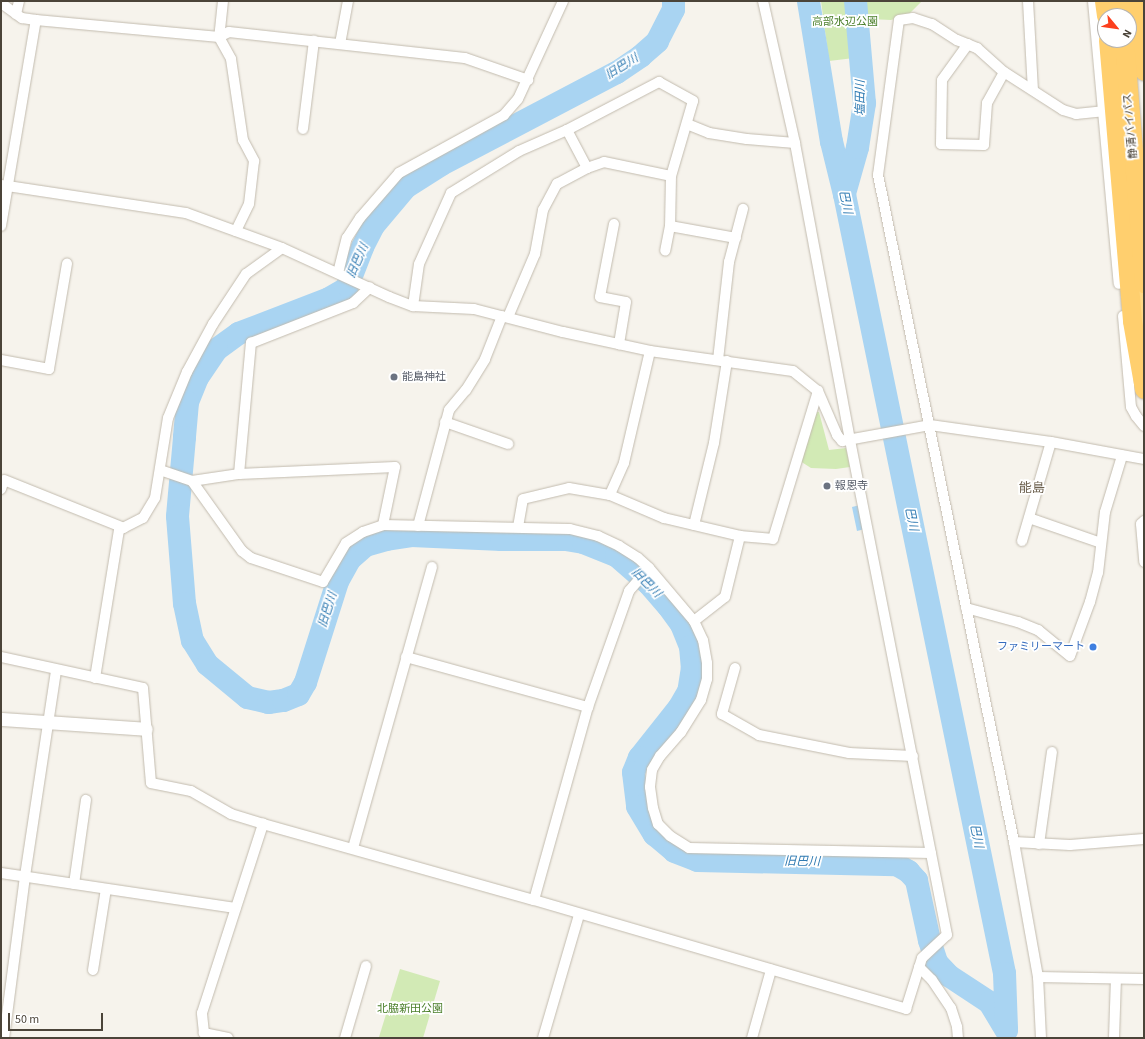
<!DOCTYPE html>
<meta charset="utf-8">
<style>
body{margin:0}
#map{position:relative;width:1145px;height:1039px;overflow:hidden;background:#f6f3ec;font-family:"Source Sans 3","Noto Sans JP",sans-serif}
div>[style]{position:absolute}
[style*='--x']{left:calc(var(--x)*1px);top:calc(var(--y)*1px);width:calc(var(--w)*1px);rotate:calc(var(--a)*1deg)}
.green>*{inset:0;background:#d2eab5}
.water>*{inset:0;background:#a9d4f2}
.river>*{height:23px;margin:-11.5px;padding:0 11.5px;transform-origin:11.5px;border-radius:11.5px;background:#a9d4f2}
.roads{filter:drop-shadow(0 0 1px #c2bbae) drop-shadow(0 0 1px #c2bbae)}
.minor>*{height:10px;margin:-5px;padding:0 5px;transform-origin:5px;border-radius:5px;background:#fff}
.tertiary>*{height:13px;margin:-6.5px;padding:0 6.5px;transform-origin:6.5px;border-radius:6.5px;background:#fff}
.trunk>*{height:17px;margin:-8.5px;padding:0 8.5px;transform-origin:8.5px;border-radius:8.5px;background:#ffd985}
.motorway>*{height:19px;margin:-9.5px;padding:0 9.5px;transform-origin:9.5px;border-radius:9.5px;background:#ffcf6e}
.dots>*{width:11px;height:11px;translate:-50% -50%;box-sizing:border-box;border:2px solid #fff;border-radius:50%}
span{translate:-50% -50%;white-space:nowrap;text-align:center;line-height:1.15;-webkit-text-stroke:3.5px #fff;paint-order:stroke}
.park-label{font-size:11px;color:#4a7f2a}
.street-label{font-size:11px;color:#4b4439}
.worship-label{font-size:11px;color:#5b616d}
.left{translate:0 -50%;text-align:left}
.shop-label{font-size:11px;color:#366cbe}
.right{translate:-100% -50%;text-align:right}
.water-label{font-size:12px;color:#2e7ab2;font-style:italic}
.quarter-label{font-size:13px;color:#6e6250}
.frame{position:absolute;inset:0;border:2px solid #4b4439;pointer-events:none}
.north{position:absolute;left:1097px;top:8px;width:40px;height:40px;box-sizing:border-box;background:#fff;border:1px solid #b7b4b0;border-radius:50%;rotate:119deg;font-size:11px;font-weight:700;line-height:16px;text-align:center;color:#4b4439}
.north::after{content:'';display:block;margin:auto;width:14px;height:18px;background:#fc3f1d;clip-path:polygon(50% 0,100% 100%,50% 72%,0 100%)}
.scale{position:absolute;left:8px;top:1013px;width:95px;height:18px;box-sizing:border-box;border:2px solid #4b4439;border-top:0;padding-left:5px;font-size:12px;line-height:14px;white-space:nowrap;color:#4b4439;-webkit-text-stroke:3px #fff;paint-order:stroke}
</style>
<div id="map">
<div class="green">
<div style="clip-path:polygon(821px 1px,922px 1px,908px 15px,891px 20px,869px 19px,854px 58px,829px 61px)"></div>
<div style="clip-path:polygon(814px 412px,819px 412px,829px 450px,846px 448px,850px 467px,836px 469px,811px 468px,800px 461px)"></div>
<div style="clip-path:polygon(400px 969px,440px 981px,423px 1038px,379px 1037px)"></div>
</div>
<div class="water">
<div style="clip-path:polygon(860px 505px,865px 529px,857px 531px,852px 507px)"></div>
</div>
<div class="river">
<div style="--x:673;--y:1;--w:8;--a:90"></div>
<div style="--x:673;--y:9;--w:36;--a:117"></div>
<div style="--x:657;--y:41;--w:23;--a:139"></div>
<div style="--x:640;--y:56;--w:29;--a:146"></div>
<div style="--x:616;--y:72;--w:198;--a:152.3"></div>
<div style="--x:441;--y:164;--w:43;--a:147.4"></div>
<div style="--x:405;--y:187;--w:50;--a:130.1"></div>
<div style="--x:373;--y:225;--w:25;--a:117"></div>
<div style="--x:362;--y:247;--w:44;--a:111.3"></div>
<div style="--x:346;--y:288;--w:20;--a:150"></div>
<div style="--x:329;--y:298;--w:97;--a:159"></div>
<div style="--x:238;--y:333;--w:27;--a:144"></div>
<div style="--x:216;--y:349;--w:34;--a:124"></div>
<div style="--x:197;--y:377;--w:27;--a:112"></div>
<div style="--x:187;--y:402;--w:35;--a:95"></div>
<div style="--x:184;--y:437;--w:79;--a:95.1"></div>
<div style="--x:177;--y:516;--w:87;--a:85.4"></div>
<div style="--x:184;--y:603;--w:38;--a:78"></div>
<div style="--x:192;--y:640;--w:28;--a:58"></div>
<div style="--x:207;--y:664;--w:52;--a:39.5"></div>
<div style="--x:247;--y:697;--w:22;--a:13"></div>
<div style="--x:268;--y:702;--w:15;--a:-8"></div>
<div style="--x:283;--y:700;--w:16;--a:-22"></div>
<div style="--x:298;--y:694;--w:14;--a:-60"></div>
<div style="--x:305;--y:682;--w:106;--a:-72.4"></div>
<div style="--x:337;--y:581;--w:26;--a:-61"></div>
<div style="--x:350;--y:558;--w:20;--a:-41"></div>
<div style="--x:365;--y:545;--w:22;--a:-16"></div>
<div style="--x:386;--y:539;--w:25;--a:-9"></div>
<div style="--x:411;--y:535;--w:90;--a:2.5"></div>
<div style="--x:501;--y:539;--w:64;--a:0"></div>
<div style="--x:565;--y:539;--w:18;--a:9"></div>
<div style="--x:583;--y:542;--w:35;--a:22"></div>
<div style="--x:616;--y:555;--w:43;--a:41.2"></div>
<div style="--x:648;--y:583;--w:30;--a:49"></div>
<div style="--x:668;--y:606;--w:22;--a:54"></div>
<div style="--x:681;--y:624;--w:24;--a:68"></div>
<div style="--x:690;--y:646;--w:21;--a:85"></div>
<div style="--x:692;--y:667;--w:24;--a:99"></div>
<div style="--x:688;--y:691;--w:20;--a:120"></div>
<div style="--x:678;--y:708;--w:63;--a:128.5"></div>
<div style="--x:639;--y:757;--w:16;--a:112"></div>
<div style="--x:633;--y:772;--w:34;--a:83"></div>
<div style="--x:637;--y:806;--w:33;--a:59"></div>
<div style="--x:654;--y:834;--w:26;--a:40"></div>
<div style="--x:674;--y:851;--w:25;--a:21"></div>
<div style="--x:697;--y:860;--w:199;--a:1.2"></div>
<div style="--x:896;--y:864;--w:14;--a:30"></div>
<div style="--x:908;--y:871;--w:12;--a:48"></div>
<div style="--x:916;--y:880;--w:61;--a:77.8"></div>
<div style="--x:929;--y:940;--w:23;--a:72"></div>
<div style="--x:936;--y:962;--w:18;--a:47"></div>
<div style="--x:948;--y:975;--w:49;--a:33.4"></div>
<div style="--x:989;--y:1002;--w:33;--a:59"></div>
<div style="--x:808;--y:1;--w:142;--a:80.7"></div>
<div style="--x:831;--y:141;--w:55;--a:76.2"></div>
<div style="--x:844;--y:194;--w:795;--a:78.39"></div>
<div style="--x:1004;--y:973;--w:55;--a:87.9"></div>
<div style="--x:844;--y:193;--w:48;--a:-74.2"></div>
<div style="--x:857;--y:147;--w:45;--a:-81"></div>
<div style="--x:864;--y:103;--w:102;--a:-95"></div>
</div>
<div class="roads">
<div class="minor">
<div style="--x:223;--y:1;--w:36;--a:96"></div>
<div style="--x:219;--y:37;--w:25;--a:61"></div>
<div style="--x:231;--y:59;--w:82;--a:81.6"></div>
<div style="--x:243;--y:140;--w:24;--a:62"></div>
<div style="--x:254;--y:161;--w:43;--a:96.6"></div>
<div style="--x:249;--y:204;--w:30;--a:116"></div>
<div style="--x:1028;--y:1;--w:89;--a:86.8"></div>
<div style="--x:1093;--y:1;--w:284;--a:84.8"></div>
<div style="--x:1;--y:3;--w:26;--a:36"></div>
<div style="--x:22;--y:18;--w:14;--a:8"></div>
<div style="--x:36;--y:20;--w:184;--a:5.3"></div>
<div style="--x:219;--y:37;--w:11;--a:-27"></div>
<div style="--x:229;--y:32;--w:237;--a:6.3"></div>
<div style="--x:465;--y:58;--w:67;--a:19.2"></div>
<div style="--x:16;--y:14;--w:13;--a:-77"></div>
<div style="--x:340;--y:44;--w:44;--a:-79.5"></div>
<div style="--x:968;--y:44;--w:44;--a:125.8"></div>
<div style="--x:942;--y:80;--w:64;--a:90.9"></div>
<div style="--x:941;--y:144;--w:43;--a:1.3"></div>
<div style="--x:984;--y:145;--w:42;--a:-85.9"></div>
<div style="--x:987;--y:103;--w:35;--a:-61"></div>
<div style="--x:687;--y:124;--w:24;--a:22"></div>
<div style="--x:709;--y:133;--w:38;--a:9"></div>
<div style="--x:747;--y:139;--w:48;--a:4.8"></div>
<div style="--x:303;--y:129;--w:89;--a:-82.9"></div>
<div style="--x:567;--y:130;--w:43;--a:62.2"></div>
<div style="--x:1;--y:185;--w:187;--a:8.6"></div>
<div style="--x:186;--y:213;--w:102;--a:20"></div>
<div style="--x:282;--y:248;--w:118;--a:24.6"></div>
<div style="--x:389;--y:297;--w:26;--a:21"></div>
<div style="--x:413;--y:306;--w:61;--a:2.8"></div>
<div style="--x:474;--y:309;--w:92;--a:14.5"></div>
<div style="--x:563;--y:332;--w:89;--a:12.3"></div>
<div style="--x:650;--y:351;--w:144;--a:8"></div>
<div style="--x:793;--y:371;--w:32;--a:39"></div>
<div style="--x:818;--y:391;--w:48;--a:66.6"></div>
<div style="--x:837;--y:435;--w:8;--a:50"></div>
<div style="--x:842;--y:441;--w:89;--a:-10.3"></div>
<div style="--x:930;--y:425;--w:122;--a:8"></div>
<div style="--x:1051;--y:442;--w:95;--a:10.4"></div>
<div style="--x:614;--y:224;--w:74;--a:100.9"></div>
<div style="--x:600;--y:297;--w:26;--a:11"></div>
<div style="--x:626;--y:302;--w:43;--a:99.5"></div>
<div style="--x:1;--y:226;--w:209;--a:-80.4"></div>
<div style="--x:670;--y:226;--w:67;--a:10.3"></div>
<div style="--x:338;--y:273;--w:36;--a:-76"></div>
<div style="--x:347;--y:238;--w:24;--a:-57"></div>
<div style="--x:360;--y:218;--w:60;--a:-49.1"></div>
<div style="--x:399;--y:173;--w:120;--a:-28.9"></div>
<div style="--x:504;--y:115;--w:21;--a:-49"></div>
<div style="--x:518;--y:99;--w:108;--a:-65.3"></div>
<div style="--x:413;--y:306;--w:42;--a:-81.9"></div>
<div style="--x:419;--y:264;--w:78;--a:-65.7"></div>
<div style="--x:451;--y:193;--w:80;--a:-31.7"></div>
<div style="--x:519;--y:151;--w:52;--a:-23.6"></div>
<div style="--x:567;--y:130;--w:104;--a:-27.6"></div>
<div style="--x:659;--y:82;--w:39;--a:29"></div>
<div style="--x:693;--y:101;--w:78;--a:106.3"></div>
<div style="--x:671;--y:176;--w:50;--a:91.1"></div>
<div style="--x:670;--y:226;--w:25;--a:101"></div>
<div style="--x:1123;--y:316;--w:91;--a:85"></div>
<div style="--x:1131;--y:407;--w:10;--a:61"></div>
<div style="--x:1136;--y:416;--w:13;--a:51"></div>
<div style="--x:508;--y:317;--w:69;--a:-66.8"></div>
<div style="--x:535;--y:254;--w:45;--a:-79.7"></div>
<div style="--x:543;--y:210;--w:30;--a:-62"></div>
<div style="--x:557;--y:184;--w:34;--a:-28"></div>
<div style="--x:587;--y:168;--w:18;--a:-19"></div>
<div style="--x:604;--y:162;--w:68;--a:11.8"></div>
<div style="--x:650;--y:351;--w:115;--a:103.1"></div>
<div style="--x:624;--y:463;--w:35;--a:114"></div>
<div style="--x:610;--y:495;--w:59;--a:23.1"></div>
<div style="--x:664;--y:518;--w:78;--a:13.3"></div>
<div style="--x:740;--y:536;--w:33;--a:5"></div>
<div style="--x:773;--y:539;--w:155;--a:-73.1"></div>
<div style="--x:1;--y:360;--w:49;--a:10.6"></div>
<div style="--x:49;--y:369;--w:107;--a:-80.3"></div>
<div style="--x:718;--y:360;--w:99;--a:-83.6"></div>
<div style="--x:729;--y:262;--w:55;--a:-75.2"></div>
<div style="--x:445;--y:422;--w:67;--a:19.2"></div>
<div style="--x:160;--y:470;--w:34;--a:19"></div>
<div style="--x:192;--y:481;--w:48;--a:-8.5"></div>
<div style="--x:239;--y:474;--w:156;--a:-2.6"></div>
<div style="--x:395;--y:467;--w:59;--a:101.7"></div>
<div style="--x:239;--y:474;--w:132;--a:-84.8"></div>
<div style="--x:251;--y:343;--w:110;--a:-21.4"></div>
<div style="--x:353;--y:303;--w:23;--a:-43"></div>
<div style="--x:192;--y:481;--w:86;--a:54.5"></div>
<div style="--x:242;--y:551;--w:11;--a:38"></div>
<div style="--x:251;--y:558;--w:76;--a:18.4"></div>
<div style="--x:323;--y:582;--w:45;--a:-59.5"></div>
<div style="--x:346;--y:543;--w:20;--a:-33"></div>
<div style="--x:363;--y:532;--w:21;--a:-19"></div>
<div style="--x:383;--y:525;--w:187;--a:1.2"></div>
<div style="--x:570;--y:529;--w:29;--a:14"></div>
<div style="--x:598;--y:536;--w:23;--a:25"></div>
<div style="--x:619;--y:546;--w:22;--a:32"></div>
<div style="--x:638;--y:558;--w:15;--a:42"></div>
<div style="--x:649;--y:568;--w:70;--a:49.7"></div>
<div style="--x:694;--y:621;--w:21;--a:65"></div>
<div style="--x:703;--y:640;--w:23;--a:80"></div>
<div style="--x:707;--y:663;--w:16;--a:90"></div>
<div style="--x:707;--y:679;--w:22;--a:106"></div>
<div style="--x:701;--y:700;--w:38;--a:122"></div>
<div style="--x:681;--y:732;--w:32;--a:131"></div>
<div style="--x:660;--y:756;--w:16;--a:120"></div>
<div style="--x:652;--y:770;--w:17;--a:97"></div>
<div style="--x:650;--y:787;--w:21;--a:82"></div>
<div style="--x:653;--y:808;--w:17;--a:73"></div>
<div style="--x:658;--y:824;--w:17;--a:45"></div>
<div style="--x:670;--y:836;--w:22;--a:32"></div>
<div style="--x:689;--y:848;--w:242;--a:1.2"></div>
<div style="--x:1;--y:489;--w:9;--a:-72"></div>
<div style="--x:4;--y:480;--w:129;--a:21.8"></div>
<div style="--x:1029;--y:518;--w:76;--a:19.1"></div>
<div style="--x:1144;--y:521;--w:4;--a:135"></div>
<div style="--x:1141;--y:524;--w:38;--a:85"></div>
<div style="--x:694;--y:525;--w:84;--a:-76.3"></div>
<div style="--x:714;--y:443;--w:83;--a:-81"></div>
<div style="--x:418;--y:526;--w:120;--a:-75"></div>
<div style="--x:449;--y:410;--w:26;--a:-50"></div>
<div style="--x:466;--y:390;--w:36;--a:-58"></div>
<div style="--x:485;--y:359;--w:46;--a:-68.4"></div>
<div style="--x:518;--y:527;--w:28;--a:-80"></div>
<div style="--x:523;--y:499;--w:47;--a:-13.4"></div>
<div style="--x:569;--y:488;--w:42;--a:9.7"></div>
<div style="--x:1022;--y:541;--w:103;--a:-73.7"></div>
<div style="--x:966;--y:608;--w:54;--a:15.1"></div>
<div style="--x:1018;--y:622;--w:22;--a:22"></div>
<div style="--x:1038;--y:630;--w:41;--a:39.1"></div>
<div style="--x:1070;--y:656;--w:58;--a:-69.7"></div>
<div style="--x:1090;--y:602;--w:30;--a:-75"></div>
<div style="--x:1098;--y:573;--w:61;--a:-83.5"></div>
<div style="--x:1105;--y:512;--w:59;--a:-73.1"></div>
<div style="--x:694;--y:621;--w:39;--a:-38"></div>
<div style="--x:725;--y:597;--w:63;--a:-76.2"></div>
<div style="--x:1;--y:657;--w:145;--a:12.3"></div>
<div style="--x:143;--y:688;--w:95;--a:85.2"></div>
<div style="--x:151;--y:783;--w:41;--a:11.3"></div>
<div style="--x:191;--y:791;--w:46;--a:29.9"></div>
<div style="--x:231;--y:814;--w:34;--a:17"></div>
<div style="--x:263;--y:824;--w:281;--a:15.7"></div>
<div style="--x:534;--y:900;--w:388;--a:16.3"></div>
<div style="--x:906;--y:1009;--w:53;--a:-72.6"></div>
<div style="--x:922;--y:958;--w:34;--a:-43"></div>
<div style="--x:947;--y:935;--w:504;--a:-101.09"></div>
<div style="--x:850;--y:440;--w:302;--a:-100.5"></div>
<div style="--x:795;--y:143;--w:146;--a:-102.7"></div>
<div style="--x:406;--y:657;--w:189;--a:15.4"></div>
<div style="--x:735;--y:668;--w:48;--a:105.8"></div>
<div style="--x:722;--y:714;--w:43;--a:29.6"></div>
<div style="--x:759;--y:735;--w:92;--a:11.3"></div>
<div style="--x:849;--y:753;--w:64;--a:2.7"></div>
<div style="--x:95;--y:678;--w:150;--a:-80.8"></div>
<div style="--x:119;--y:530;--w:27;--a:-27"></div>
<div style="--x:143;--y:518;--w:23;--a:-59"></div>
<div style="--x:155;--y:498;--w:81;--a:-80.8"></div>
<div style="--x:168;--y:418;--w:50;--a:-67.6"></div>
<div style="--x:187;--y:372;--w:55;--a:-61.6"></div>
<div style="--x:213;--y:324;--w:60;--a:-56.6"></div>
<div style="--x:246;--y:274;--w:44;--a:-35.8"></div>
<div style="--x:1014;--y:842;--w:56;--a:3.1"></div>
<div style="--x:1070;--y:845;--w:74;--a:-4.6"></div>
<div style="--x:1039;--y:844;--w:93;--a:-82"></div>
<div style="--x:353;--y:848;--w:292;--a:-74.3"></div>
<div style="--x:1;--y:873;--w:237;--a:8.5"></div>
<div style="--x:74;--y:884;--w:85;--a:-81.9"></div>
<div style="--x:534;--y:900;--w:200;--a:-74.4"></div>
<div style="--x:588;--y:707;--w:123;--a:-70.5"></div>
<div style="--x:629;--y:591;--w:30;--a:-49"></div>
<div style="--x:919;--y:967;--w:18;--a:45"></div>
<div style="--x:932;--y:980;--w:34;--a:56"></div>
<div style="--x:951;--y:1008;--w:20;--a:72"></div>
<div style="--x:957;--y:1027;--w:11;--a:85"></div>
<div style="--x:93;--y:970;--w:82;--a:-80.9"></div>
<div style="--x:1038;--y:977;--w:106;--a:1.1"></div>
<div style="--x:4;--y:1038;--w:163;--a:-82.6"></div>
<div style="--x:25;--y:876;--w:208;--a:-81.4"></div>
<div style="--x:228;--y:1038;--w:25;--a:-168"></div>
<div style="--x:204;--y:1033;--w:20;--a:-96"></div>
<div style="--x:202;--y:1013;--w:199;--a:-72.1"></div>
<div style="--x:345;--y:1038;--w:75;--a:-73.7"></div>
<div style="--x:543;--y:1038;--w:128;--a:-73.7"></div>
<div style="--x:752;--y:1038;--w:71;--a:-74.4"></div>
<div style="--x:1041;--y:1038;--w:61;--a:-92.8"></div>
<div style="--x:1038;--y:977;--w:137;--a:-100.1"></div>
<div style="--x:1014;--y:842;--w:681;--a:-101.52"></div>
<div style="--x:878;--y:175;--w:156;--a:-82.3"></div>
<div style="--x:899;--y:20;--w:14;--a:-8"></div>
<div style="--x:913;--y:18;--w:20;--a:18"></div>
<div style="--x:932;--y:24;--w:30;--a:33"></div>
<div style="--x:957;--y:40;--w:22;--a:22"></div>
<div style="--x:977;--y:48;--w:36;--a:42"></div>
<div style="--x:1004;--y:72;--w:70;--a:32.8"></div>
<div style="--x:1063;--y:110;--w:14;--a:17"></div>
<div style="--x:1076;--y:114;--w:27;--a:-6"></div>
<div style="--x:1114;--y:1038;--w:59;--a:-88.1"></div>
</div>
<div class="tertiary">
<div style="--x:1;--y:719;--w:145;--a:3.9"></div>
</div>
<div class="trunk">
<div style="--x:1138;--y:269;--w:76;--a:86.2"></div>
</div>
<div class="motorway">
<div style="--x:1104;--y:1;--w:15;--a:82"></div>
<div style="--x:1121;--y:1;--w:15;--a:86"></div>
<div style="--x:1138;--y:1;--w:70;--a:85.1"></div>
<div style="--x:1108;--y:40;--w:282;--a:85.1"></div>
<div style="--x:1132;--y:321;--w:69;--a:80"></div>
<div style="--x:1124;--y:40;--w:244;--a:85.3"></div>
</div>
</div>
<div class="dots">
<div style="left:394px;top:377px;background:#6b7280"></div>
<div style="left:827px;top:486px;background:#6b7280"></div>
<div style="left:1093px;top:647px;background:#3f7fe0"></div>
</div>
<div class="park-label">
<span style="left:845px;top:22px">高部水辺公園</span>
<span style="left:410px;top:1009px">北脇新田公園</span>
</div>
<div class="street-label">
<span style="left:1131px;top:126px;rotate:-95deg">静清バイパス</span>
</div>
<div class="worship-label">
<span class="left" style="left:402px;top:377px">能島神社</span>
<span class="left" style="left:835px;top:486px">報恩寺</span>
</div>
<div class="shop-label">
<span class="right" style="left:1085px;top:647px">ファミリーマート</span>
</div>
<div class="water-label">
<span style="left:622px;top:67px;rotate:-32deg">旧巴川</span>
<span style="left:861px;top:98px;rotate:-90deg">塩田川</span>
<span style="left:845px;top:202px;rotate:78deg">巴川</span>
<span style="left:358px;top:261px;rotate:-66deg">旧巴川</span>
<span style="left:911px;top:519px;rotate:78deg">巴川</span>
<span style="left:646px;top:583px;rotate:45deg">旧巴川</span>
<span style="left:328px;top:610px;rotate:-72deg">旧巴川</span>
<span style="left:976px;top:836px;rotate:78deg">巴川</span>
<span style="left:802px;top:862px;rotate:1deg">旧巴川</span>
</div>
<div class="quarter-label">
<span style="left:1032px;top:488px">能島</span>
</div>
<div class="frame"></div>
<div class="north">N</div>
<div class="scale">50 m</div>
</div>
